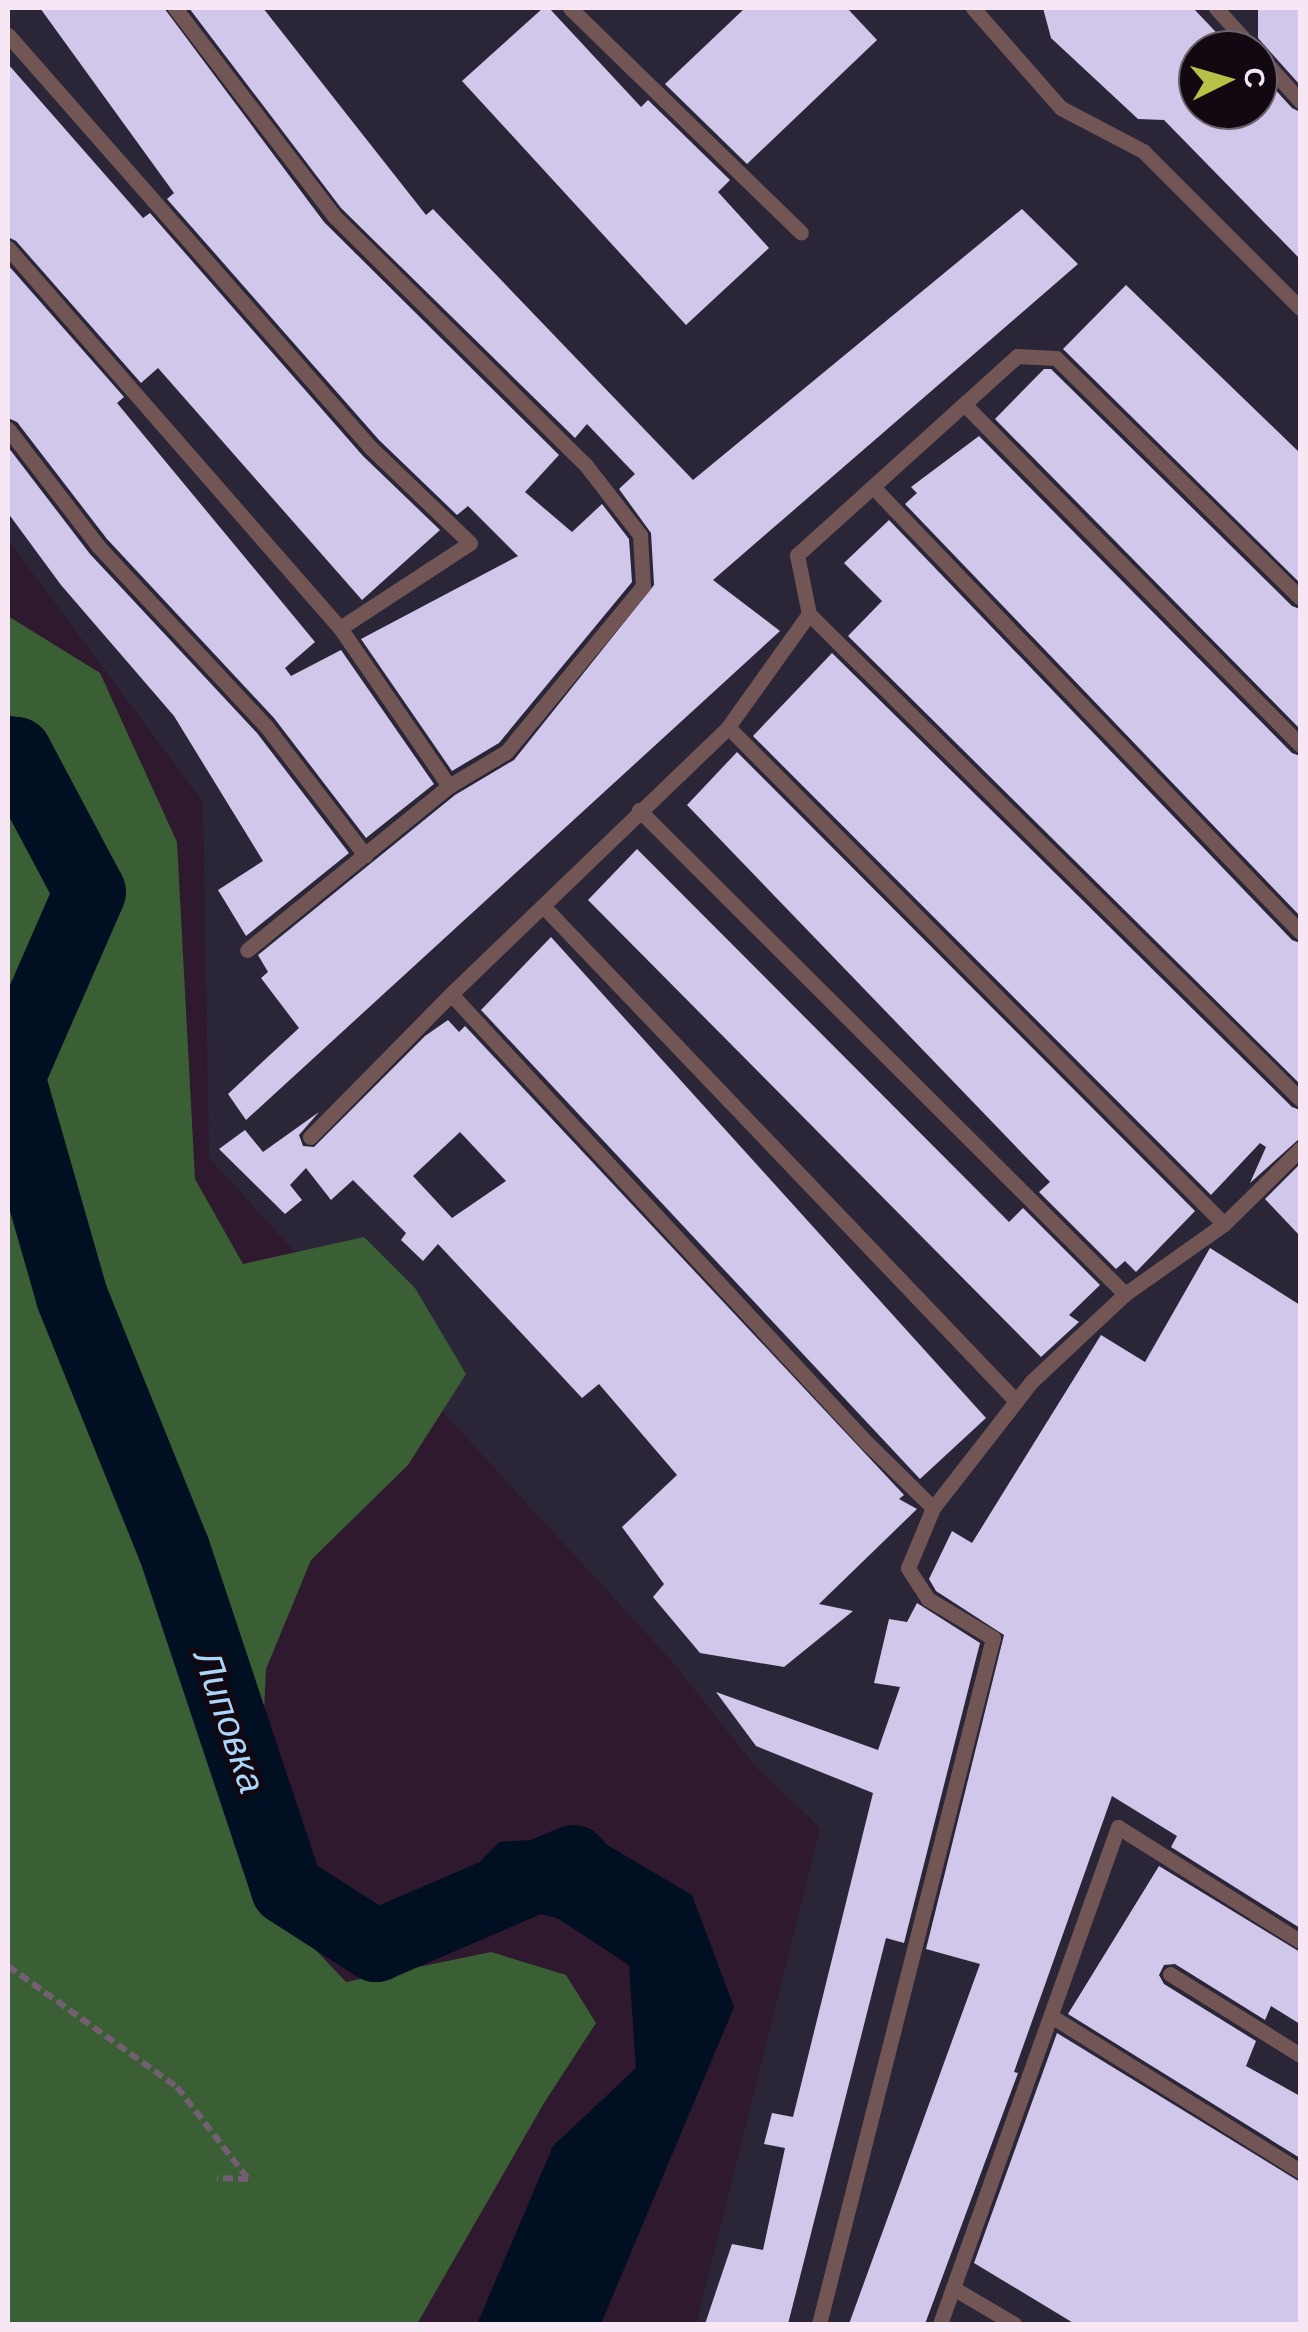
<!DOCTYPE html>
<meta charset="utf-8">
<style>
body{margin:0}
#map{position:relative;width:1308px;height:2332px;overflow:hidden;background:#2f192e;font-family:Barlow,sans-serif}
div>[style]{position:absolute}
[style*='--x']{left:calc(var(--x)*1px);top:calc(var(--y)*1px);width:calc(var(--w)*1px);rotate:calc(var(--a)*1deg)}
.industrial>*{inset:0;background:#2b2637}
.forest>*{inset:0;background:#3a5f35}
.water>*{inset:0;background:#000f21}
.river>*{height:72px;margin:-36px;padding:0 36px;transform-origin:36px;border-radius:36px;background:#000f21}
.building>*{inset:0;background:#d1c7ea}
.path>*{height:6px;margin-top:-3px;transform-origin:0;background:repeating-linear-gradient(90deg,#735f71 0 10px,transparent 0 15px)}
.lane>*{height:15px;margin:-7.5px;padding:0 7.5px;transform-origin:7.5px;border-radius:7.5px;background:#715655}
span{translate:-50% -50%;white-space:nowrap;text-align:center;line-height:1.15;-webkit-text-stroke:10px #110811;paint-order:stroke}
.water-label{font-size:38px;color:#acd6f9;font-style:italic}
.frame{position:absolute;inset:0;border:10px solid #f7e7f5;pointer-events:none}
.north{position:absolute;left:1178px;top:30px;width:100px;height:100px;box-sizing:border-box;background:#110811;border:2px solid #6d616c;border-radius:50%;rotate:85deg;font-size:28px;font-weight:700;line-height:40px;text-align:center;color:#f7e7f5}
.north::after{content:'';display:block;margin:auto;width:35px;height:45px;background:#b8c147;clip-path:polygon(50% 0,100% 100%,50% 72%,0 100%)}
</style>
<div id="map">
<div class="industrial">
<div style="clip-path:polygon(evenodd,8px 8px,1300px 8px,1300px 2324px,696px 2324px,820px 1828px,755px 1766px,670px 1659px,209px 1158px,203px 802px,8px 540px,8px 8px,1198px 50px,1258px 50px,1258px 110px,1198px 110px,1198px 50px)"></div>
</div>
<div class="forest">
<div style="clip-path:polygon(8px 616px,100px 673px,177px 842px,195px 1179px,243px 1264px,364px 1237px,415px 1288px,466px 1374px,408px 1465px,311px 1560px,266px 1669px,256px 1887px,346px 1982px,491px 1952px,566px 1975px,596px 2023px,544px 2103px,417px 2324px,8px 2324px)"></div>
</div>
<div class="water">
<div style="clip-path:polygon(592px 1836px,692px 1895px,734px 2007px,601px 2324px,477px 2324px,553px 2146px,636px 2068px,629px 1965px,557px 1918px,451px 1893px,499px 1842px)"></div>
</div>
<div class="river">
<div style="--x:8;--y:752;--w:8;--a:7"></div>
<div style="--x:16;--y:753;--w:157;--a:62"></div>
<div style="--x:90;--y:892;--w:202;--a:113.6"></div>
<div style="--x:9;--y:1077;--w:229;--a:74"></div>
<div style="--x:72;--y:1297;--w:272;--a:68"></div>
<div style="--x:174;--y:1549;--w:358;--a:71.6"></div>
<div style="--x:287;--y:1889;--w:106;--a:32.6"></div>
<div style="--x:376;--y:1946;--w:215;--a:-23.3"></div>
</div>
<div class="building">
<div style="clip-path:polygon(40px 8px,164px 8px,324px 222px,559px 455px,525px 492px,572px 532px,602px 504px,629px 539px,632px 582px,499px 743px,452px 771px,361px 639px,518px 556px,468px 506px,457px 515px,379px 440px,167px 199px,174px 193px)"></div>
<div style="clip-path:polygon(189px 8px,263px 8px,426px 215px,433px 209px,693px 480px,1022px 209px,1078px 264px,713px 580px,780px 631px,246px 1120px,228px 1094px,299px 1028px,261px 978px,268px 972px,258px 955px,455px 795px,514px 760px,654px 585px,651px 533px,619px 489px,635px 474px,587px 424px,575px 438px,341px 208px)"></div>
<div style="clip-path:polygon(543px 8px,549px 8px,641px 107px,648px 100px,730px 180px,718px 192px,769px 248px,686px 325px,462px 81px)"></div>
<div style="clip-path:polygon(745px 8px,847px 8px,877px 40px,747px 164px,665px 84px)"></div>
<div style="clip-path:polygon(1043px 8px,1193px 8px,1233px 50px,1198px 50px,1198px 110px,1258px 110px,1258px 71px,1292px 108px,1300px 112px,1300px 259px,1164px 120px,1138px 119px,1051px 38px)"></div>
<div style="clip-path:polygon(1258px 8px,1300px 8px,1300px 85px,1258px 38px)"></div>
<div style="clip-path:polygon(8px 64px,143px 218px,150px 213px,363px 456px,440px 530px,362px 600px,158px 368px,141px 383px,16px 241px,8px 237px)"></div>
<div style="clip-path:polygon(8px 265px,124px 397px,117px 403px,315px 642px,285px 668px,291px 676px,341px 650px,434px 784px,366px 838px,274px 718px,107px 539px,17px 422px,8px 418px)"></div>
<div style="clip-path:polygon(1126px 285px,1300px 453px,1300px 583px,1063px 349px)"></div>
<div style="clip-path:polygon(1044px 369px,1051px 369px,1292px 606px,1300px 609px,1300px 729px,995px 419px)"></div>
<div style="clip-path:polygon(979px 436px,1292px 753px,1300px 756px,1300px 916px,905px 504px,917px 493px,911px 487px)"></div>
<div style="clip-path:polygon(8px 447px,90px 554px,257px 733px,349px 853px,246px 936px,218px 890px,263px 861px,174px 716px,61px 585px,8px 513px)"></div>
<div style="clip-path:polygon(889px 520px,1292px 940px,1300px 943px,1300px 1084px,848px 636px,882px 601px,844px 563px)"></div>
<div style="clip-path:polygon(832px 653px,1292px 1107px,1300px 1110px,1300px 1138px,1250px 1183px,1266px 1147px,1260px 1143px,1211px 1195px,753px 736px)"></div>
<div style="clip-path:polygon(737px 752px,1195px 1211px,1136px 1272px,1125px 1261px,1116px 1269px,1039px 1192px,1050px 1182px,687px 805px)"></div>
<div style="clip-path:polygon(637px 849px,1009px 1222px,1023px 1208px,1100px 1285px,1069px 1315px,1079px 1322px,1041px 1357px,588px 900px)"></div>
<div style="clip-path:polygon(551px 937px,986px 1418px,920px 1479px,481px 1010px)"></div>
<div style="clip-path:polygon(evenodd,448px 1020px,459px 1032px,465px 1026px,904px 1495px,899px 1499px,917px 1509px,819px 1604px,853px 1611px,784px 1667px,700px 1653px,653px 1597px,664px 1584px,622px 1527px,677px 1475px,599px 1384px,582px 1398px,438px 1244px,423px 1261px,401px 1240px,406px 1233px,353px 1180px,331px 1200px,306px 1168px,290px 1185px,302px 1200px,285px 1214px,219px 1149px,245px 1130px,263px 1152px,319px 1112px,299px 1135px,303px 1146px,314px 1147px,425px 1036px,448px 1020px,460px 1132px,506px 1181px,452px 1218px,413px 1176px,460px 1132px)"></div>
<div style="clip-path:polygon(1300px 1164px,1300px 1236px,1265px 1199px)"></div>
<div style="clip-path:polygon(1210px 1248px,1300px 1305px,1300px 1928px,1171px 1847px,1177px 1836px,1112px 1796px,1014px 2072px,1018px 2073px,925px 2324px,849px 2324px,980px 1964px,926px 1949px,1004px 1635px,936px 1591px,929px 1579px,952px 1531px,972px 1543px,1101px 1335px,1145px 1362px)"></div>
<div style="clip-path:polygon(917px 1603px,980px 1643px,904px 1943px,886px 1938px,788px 2324px,705px 2324px,732px 2244px,763px 2250px,785px 2148px,764px 2144px,772px 2113px,793px 2117px,873px 1793px,756px 1746px,716px 1692px,878px 1750px,900px 1687px,874px 1683px,889px 1619px,907px 1622px)"></div>
<div style="clip-path:polygon(1159px 1866px,1300px 1952px,1300px 2024px,1271px 2006px,1265px 2020px,1175px 1964px,1164px 1965px,1159px 1975px,1164px 1984px,1256px 2041px,1246px 2066px,1300px 2096px,1300px 2158px,1068px 2014px)"></div>
<div style="clip-path:polygon(1057px 2033px,1300px 2182px,1300px 2324px,1075px 2324px,974px 2263px)"></div>
</div>
<div class="path">
<div style="--x:8;--y:1966;--w:208;--a:35.6"></div>
<div style="--x:177;--y:2087;--w:116;--a:52.3"></div>
<div style="--x:248;--y:2179;--w:31;--a:-178"></div>
</div>
<div class="lane">
<div style="--x:175;--y:8;--w:260;--a:52.6"></div>
<div style="--x:333;--y:215;--w:354;--a:44.7"></div>
<div style="--x:585;--y:464;--w:90;--a:52.2"></div>
<div style="--x:640;--y:535;--w:51;--a:86.6"></div>
<div style="--x:643;--y:586;--w:215;--a:129.5"></div>
<div style="--x:506;--y:752;--w:66;--a:149.2"></div>
<div style="--x:570;--y:8;--w:322;--a:44.2"></div>
<div style="--x:973;--y:8;--w:133;--a:48.7"></div>
<div style="--x:1061;--y:108;--w:93;--a:27.7"></div>
<div style="--x:1143;--y:151;--w:222;--a:45"></div>
<div style="--x:1216;--y:8;--w:57;--a:47.9"></div>
<div style="--x:8;--y:35;--w:550;--a:48.69"></div>
<div style="--x:371;--y:448;--w:137;--a:43.8"></div>
<div style="--x:470;--y:543;--w:155;--a:146.8"></div>
<div style="--x:340;--y:628;--w:192;--a:55.4"></div>
<div style="--x:449;--y:786;--w:260;--a:140.9"></div>
<div style="--x:1258;--y:54;--w:63;--a:48.2"></div>
<div style="--x:8;--y:248;--w:505;--a:48.86"></div>
<div style="--x:964;--y:404;--w:479;--a:45.4"></div>
<div style="--x:8;--y:429;--w:148;--a:52.4"></div>
<div style="--x:98;--y:546;--w:246;--a:47"></div>
<div style="--x:266;--y:726;--w:163;--a:52.5"></div>
<div style="--x:873;--y:487;--w:617;--a:46.18"></div>
<div style="--x:809;--y:614;--w:60;--a:-101.5"></div>
<div style="--x:797;--y:555;--w:297;--a:-42.1"></div>
<div style="--x:1017;--y:356;--w:39;--a:3"></div>
<div style="--x:1056;--y:358;--w:342;--a:44.5"></div>
<div style="--x:728;--y:727;--w:702;--a:45.06"></div>
<div style="--x:639;--y:810;--w:686;--a:44.88"></div>
<div style="--x:543;--y:906;--w:685;--a:46.3"></div>
<div style="--x:310;--y:1137;--w:201;--a:-45.4"></div>
<div style="--x:933;--y:1508;--w:160;--a:-52.1"></div>
<div style="--x:1031;--y:1382;--w:129;--a:-43.1"></div>
<div style="--x:1125;--y:1294;--w:121;--a:-35.3"></div>
<div style="--x:1224;--y:1224;--w:107;--a:-44.6"></div>
<div style="--x:1170;--y:1974;--w:153;--a:31.9"></div>
<div style="--x:1051;--y:2016;--w:293;--a:31.9"></div>
<div style="--x:953;--y:2288;--w:71;--a:30.5"></div>
<div style="--x:819;--y:2324;--w:708;--a:-75.77"></div>
<div style="--x:993;--y:1638;--w:76;--a:-149"></div>
<div style="--x:928;--y:1599;--w:37;--a:-123"></div>
<div style="--x:908;--y:1568;--w:65;--a:-67.4"></div>
<div style="--x:933;--y:1508;--w:93;--a:-135.4"></div>
<div style="--x:867;--y:1443;--w:612;--a:-132.82"></div>
<div style="--x:451;--y:994;--w:385;--a:-43.9"></div>
<div style="--x:728;--y:727;--w:139;--a:-54.4"></div>
<div style="--x:809;--y:614;--w:690;--a:44.65"></div>
<div style="--x:940;--y:2324;--w:528;--a:-70.3"></div>
<div style="--x:1118;--y:1827;--w:215;--a:32.1"></div>
</div>
<div class="water-label">
<span style="left:231px;top:1721px;rotate:71deg">Липовка</span>
</div>
<div class="frame"></div>
<div class="north">С</div>
</div>
